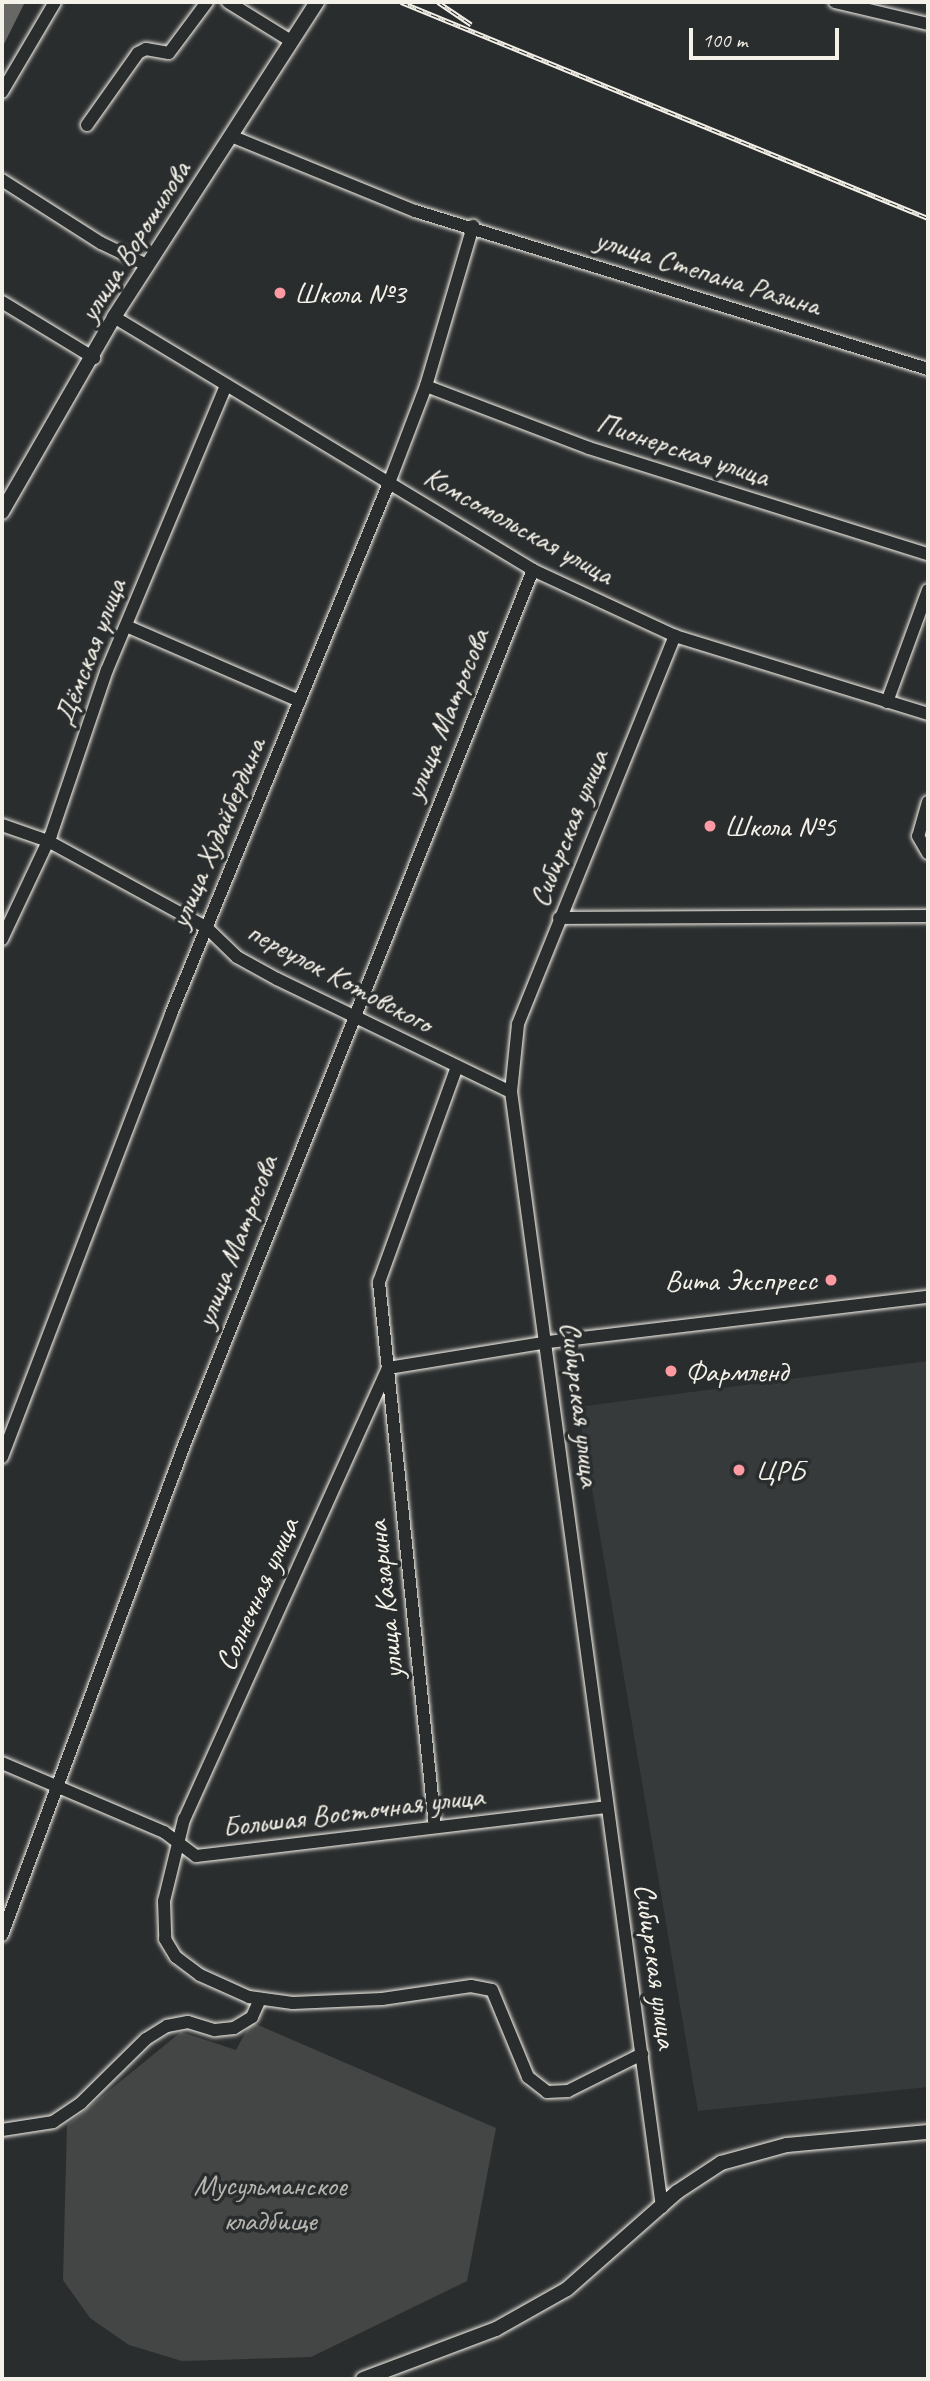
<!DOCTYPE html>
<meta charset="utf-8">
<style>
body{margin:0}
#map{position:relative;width:930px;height:2381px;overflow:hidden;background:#2a2d2e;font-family:Caveat,sans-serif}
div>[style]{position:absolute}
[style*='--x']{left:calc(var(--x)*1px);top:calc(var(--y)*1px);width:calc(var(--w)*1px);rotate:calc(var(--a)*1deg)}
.built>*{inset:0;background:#373a3a}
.green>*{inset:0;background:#444645}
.water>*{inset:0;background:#676866}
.roads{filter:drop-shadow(0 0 2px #f4f1e8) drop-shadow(0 0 2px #f4f1e8)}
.minor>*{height:12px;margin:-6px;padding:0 6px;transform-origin:6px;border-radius:6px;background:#2a2d2e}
.tertiary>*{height:14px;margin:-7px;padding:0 7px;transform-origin:7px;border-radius:7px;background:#2a2d2e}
.rail>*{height:5px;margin-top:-2.5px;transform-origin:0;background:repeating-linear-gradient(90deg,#2a2d2e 0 8px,#f4f1e8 0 16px);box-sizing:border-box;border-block:2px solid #f4f1e8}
.dots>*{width:19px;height:19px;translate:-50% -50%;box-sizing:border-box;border:4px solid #2a2d2e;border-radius:50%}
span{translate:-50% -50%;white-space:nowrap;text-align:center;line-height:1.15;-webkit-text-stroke:7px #2a2d2e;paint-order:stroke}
.street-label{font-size:30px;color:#f4f1e8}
.poi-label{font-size:30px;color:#f4f1e8}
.left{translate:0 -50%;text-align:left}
.right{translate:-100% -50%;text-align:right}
.park-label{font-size:30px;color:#b6b5af}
.frame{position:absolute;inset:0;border:4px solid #f4f1e8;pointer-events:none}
.scale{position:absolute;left:689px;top:28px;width:150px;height:32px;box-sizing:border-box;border:4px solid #f4f1e8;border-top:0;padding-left:9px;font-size:21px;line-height:24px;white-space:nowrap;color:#f4f1e8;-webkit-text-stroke:5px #2a2d2e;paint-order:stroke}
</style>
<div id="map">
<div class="built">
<div style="clip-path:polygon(928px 1361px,928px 2087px,698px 2111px,578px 1407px)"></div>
</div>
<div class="green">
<div style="clip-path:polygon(251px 2022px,496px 2128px,467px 2281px,311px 2357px,182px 2361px,129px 2345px,90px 2318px,63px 2280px,67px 2125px,181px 2032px,236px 2050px)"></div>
</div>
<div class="water">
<div style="clip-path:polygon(2px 2px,25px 2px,2px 48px)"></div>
</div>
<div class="roads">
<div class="minor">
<div style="--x:228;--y:2;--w:74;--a:31.8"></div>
<div style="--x:835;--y:2;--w:96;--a:13.3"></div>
<div style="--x:2;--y:92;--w:104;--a:-59.5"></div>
<div style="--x:87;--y:125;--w:88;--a:-54.7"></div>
<div style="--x:138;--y:53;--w:9;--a:-27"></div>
<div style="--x:146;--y:49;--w:23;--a:10"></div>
<div style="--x:169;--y:53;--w:64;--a:-53.3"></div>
<div style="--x:231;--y:136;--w:199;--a:22.2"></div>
<div style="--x:415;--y:211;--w:537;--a:17.12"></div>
<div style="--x:2;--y:180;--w:117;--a:32.5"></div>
<div style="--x:101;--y:243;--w:51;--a:25.6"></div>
<div style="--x:2;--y:302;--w:108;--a:31.3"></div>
<div style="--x:114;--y:317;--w:489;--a:31.1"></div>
<div style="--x:533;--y:570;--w:157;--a:24.9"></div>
<div style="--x:675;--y:636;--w:265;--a:17.1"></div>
<div style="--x:426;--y:386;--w:174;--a:20.8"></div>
<div style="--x:589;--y:448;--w:355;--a:17.4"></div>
<div style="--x:126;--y:626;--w:189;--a:23.4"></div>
<div style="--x:887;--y:702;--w:119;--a:-69.9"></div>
<div style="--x:928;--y:802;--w:35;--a:106"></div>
<div style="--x:918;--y:836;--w:20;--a:60"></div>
<div style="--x:2;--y:825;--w:49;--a:19.2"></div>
<div style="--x:48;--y:841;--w:180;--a:28.6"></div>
<div style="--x:206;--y:927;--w:43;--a:44.1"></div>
<div style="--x:237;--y:957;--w:46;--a:28.8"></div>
<div style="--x:277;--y:979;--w:260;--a:25.8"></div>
<div style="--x:559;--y:918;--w:369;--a:-0.3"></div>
<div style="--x:2;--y:939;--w:115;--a:-64.8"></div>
<div style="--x:51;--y:835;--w:174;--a:-71.3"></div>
<div style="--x:107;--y:670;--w:309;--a:-67.3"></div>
<div style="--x:388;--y:1368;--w:495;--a:114.3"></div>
<div style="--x:184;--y:1819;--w:84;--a:103.7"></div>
<div style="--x:164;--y:1901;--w:38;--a:88"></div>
<div style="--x:165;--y:1939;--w:21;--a:59"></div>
<div style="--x:176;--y:1957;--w:30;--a:37"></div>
<div style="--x:200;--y:1975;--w:54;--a:24.2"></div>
<div style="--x:249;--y:1997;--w:44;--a:7.8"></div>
<div style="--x:293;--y:2003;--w:89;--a:-2.6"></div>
<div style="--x:382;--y:1999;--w:90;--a:-8.3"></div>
<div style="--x:471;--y:1986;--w:21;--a:11"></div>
<div style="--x:492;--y:1990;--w:94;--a:67.5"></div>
<div style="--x:528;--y:2077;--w:24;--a:38"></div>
<div style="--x:547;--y:2092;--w:21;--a:-3"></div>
<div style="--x:568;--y:2091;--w:83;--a:-26.6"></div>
<div style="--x:388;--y:1368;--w:162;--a:-9.2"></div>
<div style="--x:548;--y:1342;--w:383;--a:-6.8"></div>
<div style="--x:2;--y:1457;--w:474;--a:-69.1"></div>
<div style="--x:171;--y:1014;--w:574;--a:-67.68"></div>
<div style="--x:389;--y:483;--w:104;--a:-69.1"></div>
<div style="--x:426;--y:386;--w:167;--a:-73.6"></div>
<div style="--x:2;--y:1763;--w:176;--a:23.1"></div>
<div style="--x:164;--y:1832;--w:40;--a:37"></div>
<div style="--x:196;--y:1856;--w:413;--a:-6.8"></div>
<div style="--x:435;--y:1826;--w:547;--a:-95.88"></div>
<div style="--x:379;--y:1282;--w:229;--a:-70.1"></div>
<div style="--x:2;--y:1935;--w:525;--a:-69.6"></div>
<div style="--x:185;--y:1443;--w:940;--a:-68.27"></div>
<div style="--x:2;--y:2130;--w:52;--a:-8.9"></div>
<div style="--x:53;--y:2122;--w:34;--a:-34"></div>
<div style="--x:81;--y:2103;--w:91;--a:-44.6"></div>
<div style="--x:146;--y:2039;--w:25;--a:-32"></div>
<div style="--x:167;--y:2026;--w:21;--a:-11"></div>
<div style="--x:188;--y:2022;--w:28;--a:17"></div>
<div style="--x:215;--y:2030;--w:19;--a:-6"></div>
<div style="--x:234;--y:2028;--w:21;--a:-31"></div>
<div style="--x:252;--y:2017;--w:20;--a:-66"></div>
<div style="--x:662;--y:2207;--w:1125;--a:-97.71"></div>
<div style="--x:511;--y:1092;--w:68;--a:-84.1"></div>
<div style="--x:518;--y:1024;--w:419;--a:-68"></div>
</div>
<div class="tertiary">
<div style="--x:2;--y:512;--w:225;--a:-60.1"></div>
<div style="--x:114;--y:317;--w:375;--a:-57.2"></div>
<div style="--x:363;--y:2379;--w:142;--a:-20.6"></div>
<div style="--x:496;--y:2329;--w:81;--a:-29.4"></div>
<div style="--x:567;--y:2289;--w:147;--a:-41.4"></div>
<div style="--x:677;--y:2192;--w:53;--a:-33.4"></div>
<div style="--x:721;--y:2163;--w:68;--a:-15.3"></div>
<div style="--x:787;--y:2145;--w:142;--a:-5.3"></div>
</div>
</div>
<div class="rail">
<div style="--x:401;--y:2;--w:570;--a:22.29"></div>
<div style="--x:438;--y:2;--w:40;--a:34"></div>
</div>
<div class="dots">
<div style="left:280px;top:293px;background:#ff9aa2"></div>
<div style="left:710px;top:826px;background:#ff9aa2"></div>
<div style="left:831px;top:1280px;background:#ff9aa2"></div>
<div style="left:671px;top:1371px;background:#ff9aa2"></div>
<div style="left:739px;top:1470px;background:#ff9aa2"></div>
</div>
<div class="street-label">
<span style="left:134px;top:241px;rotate:-58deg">улица Ворошилова</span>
<span style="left:708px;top:272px;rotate:17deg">улица Степана Разина</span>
<span style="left:683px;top:449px;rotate:18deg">Пионерская улица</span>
<span style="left:519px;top:525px;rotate:29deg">Комсомольская улица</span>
<span style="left:89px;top:652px;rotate:-69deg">Дёмская улица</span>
<span style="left:446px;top:714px;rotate:-68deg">улица Матросова</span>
<span style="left:568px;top:828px;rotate:-68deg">Сибирская улица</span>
<span style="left:217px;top:833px;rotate:-67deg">улица Худайбердина</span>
<span style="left:340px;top:977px;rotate:28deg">переулок Котовского</span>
<span style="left:236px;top:1241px;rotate:-69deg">улица Матросова</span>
<span style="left:581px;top:1404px;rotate:83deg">Сибирская улица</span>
<span style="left:257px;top:1594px;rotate:-66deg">Солнечная улица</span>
<span style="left:385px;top:1600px;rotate:-96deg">улица Казарина</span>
<span style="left:353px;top:1811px;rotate:-7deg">Большая Восточная улица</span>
<span style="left:656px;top:1966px;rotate:82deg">Сибирская улица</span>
</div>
<div class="poi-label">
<span class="left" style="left:294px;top:293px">Школа №3</span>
<span class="left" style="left:724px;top:826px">Школа №5</span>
<span class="right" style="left:817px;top:1280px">Вита Экспресс</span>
<span class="left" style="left:685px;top:1371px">Фармленд</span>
<span class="left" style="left:755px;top:1470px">ЦРБ</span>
</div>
<div class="park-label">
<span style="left:270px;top:2202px">Мусульманское<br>кладбище</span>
</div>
<div class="frame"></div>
<div class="scale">100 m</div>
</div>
